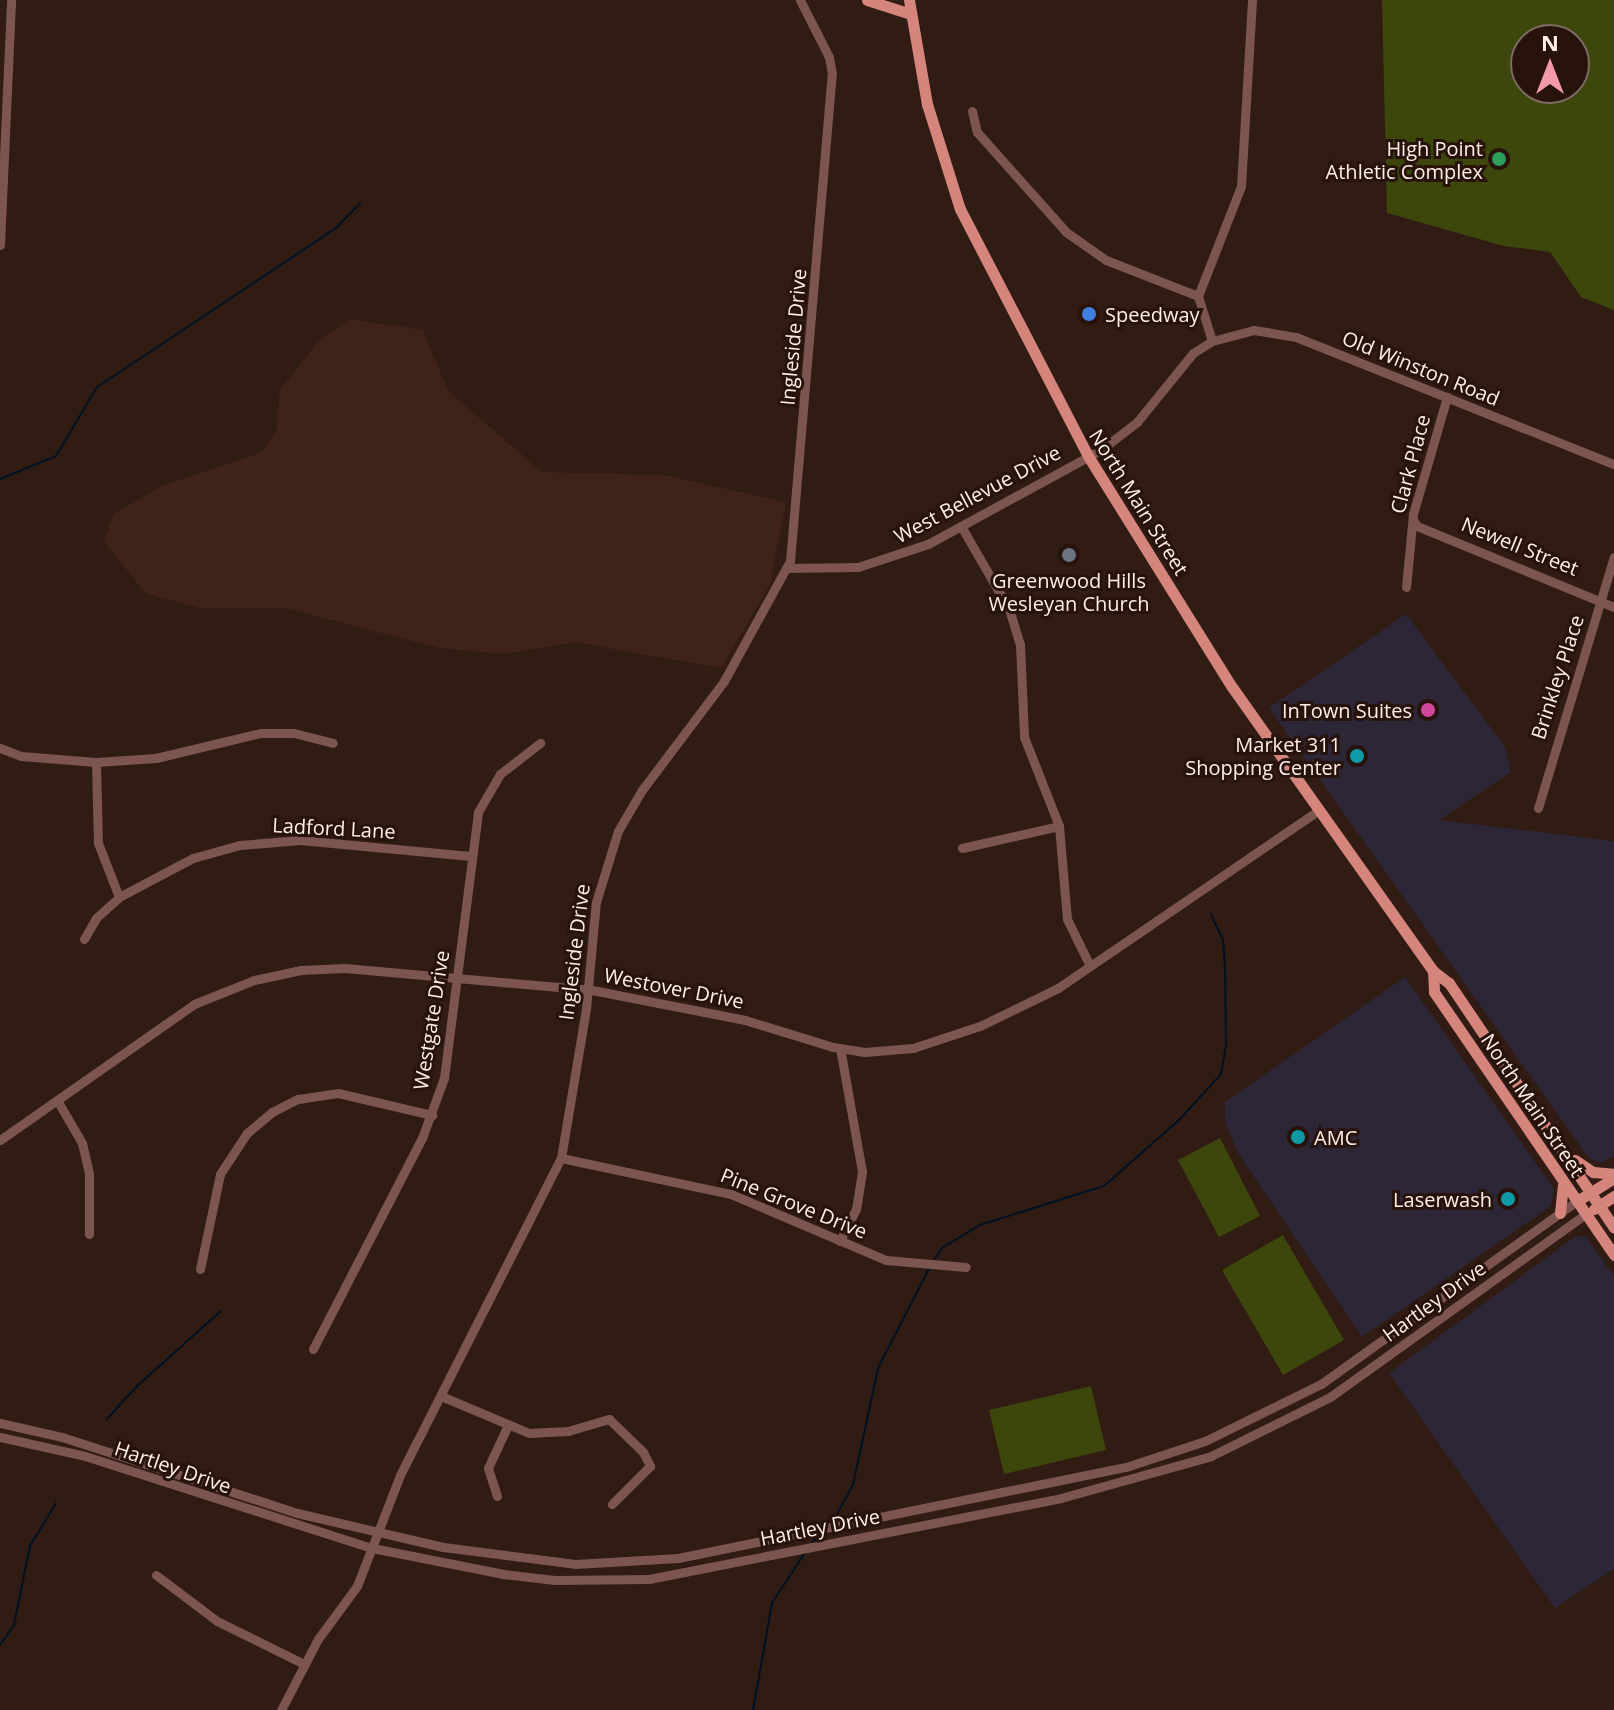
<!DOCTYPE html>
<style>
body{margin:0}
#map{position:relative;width:1614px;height:1710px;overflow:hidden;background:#311c14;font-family:"Open Sans",sans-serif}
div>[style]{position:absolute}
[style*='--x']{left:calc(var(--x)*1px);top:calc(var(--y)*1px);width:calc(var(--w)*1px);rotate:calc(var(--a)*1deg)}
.commercial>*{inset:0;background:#2c2636}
.built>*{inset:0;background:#3f2318}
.green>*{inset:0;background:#3d460b}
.stream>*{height:2px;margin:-1px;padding:0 1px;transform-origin:1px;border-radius:1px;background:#012}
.minor>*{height:9px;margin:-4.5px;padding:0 4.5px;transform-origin:4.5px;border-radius:4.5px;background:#7c5550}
.major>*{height:11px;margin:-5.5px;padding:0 5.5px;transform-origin:5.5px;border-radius:5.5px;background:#d6857d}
.dots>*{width:22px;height:22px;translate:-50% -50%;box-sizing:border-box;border:4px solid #27130b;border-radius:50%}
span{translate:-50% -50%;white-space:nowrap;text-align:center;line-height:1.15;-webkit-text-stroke:6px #27130b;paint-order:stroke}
.poi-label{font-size:20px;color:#fdeee8}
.right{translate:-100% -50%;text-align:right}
.left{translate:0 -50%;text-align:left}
.street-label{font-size:20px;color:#fdeee8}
.north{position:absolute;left:1510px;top:24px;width:80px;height:80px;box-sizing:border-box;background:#27130b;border:2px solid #7d6b63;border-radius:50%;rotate:0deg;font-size:22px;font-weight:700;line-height:32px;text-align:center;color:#fdeee8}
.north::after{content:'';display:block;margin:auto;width:28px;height:36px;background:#f39aaa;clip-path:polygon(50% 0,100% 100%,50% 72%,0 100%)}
</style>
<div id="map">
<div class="commercial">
<div style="clip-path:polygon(1406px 614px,1505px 747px,1511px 772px,1439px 820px,1614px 841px,1614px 1156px,1601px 1163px,1588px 1157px,1269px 708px)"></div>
<div style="clip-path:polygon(1405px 977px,1554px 1189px,1551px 1206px,1362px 1337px,1238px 1153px,1225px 1123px,1225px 1102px)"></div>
<div style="clip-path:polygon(1576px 1236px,1586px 1237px,1614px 1276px,1614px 1569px,1555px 1608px,1389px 1373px)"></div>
</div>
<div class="built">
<div style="clip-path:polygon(349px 319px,423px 330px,448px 391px,542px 472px,663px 475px,786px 502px,770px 585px,721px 668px,574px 642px,504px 654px,439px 648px,286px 608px,199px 608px,145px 593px,104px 541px,114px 514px,161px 486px,260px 453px,276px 433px,280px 390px,318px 342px)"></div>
</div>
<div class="green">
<div style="clip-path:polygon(evenodd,1382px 0,1614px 0,1614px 310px,1581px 297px,1550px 252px,1504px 246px,1387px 213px,1382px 0,1526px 40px,1574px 40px,1574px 88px,1526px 88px,1526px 40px)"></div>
<div style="clip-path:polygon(1220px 1138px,1260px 1216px,1219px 1237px,1178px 1160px)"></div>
<div style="clip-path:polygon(1283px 1235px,1344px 1340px,1283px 1375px,1222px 1270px)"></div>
<div style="clip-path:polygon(1091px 1386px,1106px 1450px,1004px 1474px,989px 1410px)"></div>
</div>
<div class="stream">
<div style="--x:0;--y:479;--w:61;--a:-22.3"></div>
<div style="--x:56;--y:456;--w:80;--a:-59.3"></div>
<div style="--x:97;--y:387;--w:287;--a:-33.6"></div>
<div style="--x:336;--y:228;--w:35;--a:-46"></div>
<div style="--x:933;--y:1261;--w:16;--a:-55"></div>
<div style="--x:942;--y:1248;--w:44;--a:-31.2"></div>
<div style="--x:980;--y:1225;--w:130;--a:-17.5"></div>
<div style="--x:1104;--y:1186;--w:103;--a:-41.4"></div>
<div style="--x:1181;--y:1118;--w:59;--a:-47.7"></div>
<div style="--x:1221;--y:1074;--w:27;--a:-80"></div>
<div style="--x:1226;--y:1047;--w:80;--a:-90.7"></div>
<div style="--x:1225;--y:967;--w:27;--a:-94"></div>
<div style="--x:1223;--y:940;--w:29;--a:-115"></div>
<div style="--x:107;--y:1419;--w:45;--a:-47.7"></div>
<div style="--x:137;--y:1386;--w:113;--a:-41.8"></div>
<div style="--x:832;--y:1523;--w:43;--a:-61.1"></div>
<div style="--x:853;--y:1485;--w:120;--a:-77.9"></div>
<div style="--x:878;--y:1368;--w:114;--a:-62.8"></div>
<div style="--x:812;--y:1543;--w:13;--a:-42"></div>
<div style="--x:0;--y:1645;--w:24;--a:-55"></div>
<div style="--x:14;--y:1625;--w:81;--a:-78.6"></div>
<div style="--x:30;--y:1546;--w:50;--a:-58.8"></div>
<div style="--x:753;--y:1710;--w:109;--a:-79.9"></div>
<div style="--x:772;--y:1603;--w:62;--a:-56.8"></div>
</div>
<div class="minor">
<div style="--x:972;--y:111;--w:22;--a:77"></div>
<div style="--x:977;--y:132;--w:134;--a:48.3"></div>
<div style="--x:1066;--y:232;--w:49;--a:35"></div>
<div style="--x:1106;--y:260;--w:99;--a:21.4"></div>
<div style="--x:1198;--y:296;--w:47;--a:72.7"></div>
<div style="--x:0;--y:245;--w:245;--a:-87.4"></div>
<div style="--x:1198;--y:296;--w:118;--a:-68.6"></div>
<div style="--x:1241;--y:186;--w:186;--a:-86.6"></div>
<div style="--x:1413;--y:520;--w:7;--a:56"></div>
<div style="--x:1417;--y:526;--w:213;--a:22.4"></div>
<div style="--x:961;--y:526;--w:96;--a:60"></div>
<div style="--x:1009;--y:609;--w:37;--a:73"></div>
<div style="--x:1020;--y:644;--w:93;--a:87.5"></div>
<div style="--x:1024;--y:737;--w:96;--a:68.5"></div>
<div style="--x:1059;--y:826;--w:93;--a:85.1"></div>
<div style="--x:1067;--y:919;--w:52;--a:63.9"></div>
<div style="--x:787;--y:568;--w:71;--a:-0.8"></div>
<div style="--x:858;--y:567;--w:74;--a:-18.2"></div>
<div style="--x:928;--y:544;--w:198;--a:-28.6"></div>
<div style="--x:1102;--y:449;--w:44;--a:-37.6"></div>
<div style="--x:1137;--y:422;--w:89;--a:-50.9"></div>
<div style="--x:1193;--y:353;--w:22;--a:-32"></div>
<div style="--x:1212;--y:341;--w:43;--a:-14.7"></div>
<div style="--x:1254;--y:330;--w:43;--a:9.5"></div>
<div style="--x:1296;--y:337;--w:342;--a:21.8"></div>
<div style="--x:1406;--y:587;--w:73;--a:-84.5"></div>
<div style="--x:1413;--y:514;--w:122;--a:-73.8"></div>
<div style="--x:0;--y:748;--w:22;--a:21"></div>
<div style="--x:21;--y:756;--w:75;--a:4.6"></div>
<div style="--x:96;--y:762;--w:60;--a:-3.8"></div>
<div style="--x:156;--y:758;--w:107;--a:-13.5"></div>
<div style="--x:260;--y:733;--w:34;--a:0"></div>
<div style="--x:294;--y:733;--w:40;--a:14.4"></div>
<div style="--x:96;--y:762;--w:81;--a:88.6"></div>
<div style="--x:98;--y:843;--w:58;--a:68.7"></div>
<div style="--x:1538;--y:808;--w:262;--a:-73.2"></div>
<div style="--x:962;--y:848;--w:99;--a:-12.8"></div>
<div style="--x:84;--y:939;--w:24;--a:-60"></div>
<div style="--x:96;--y:918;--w:31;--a:-42"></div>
<div style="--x:119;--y:897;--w:84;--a:-27.8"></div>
<div style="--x:193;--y:858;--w:49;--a:-15.5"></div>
<div style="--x:240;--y:845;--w:60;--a:-4.8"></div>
<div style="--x:300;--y:840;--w:171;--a:5.4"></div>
<div style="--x:840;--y:1048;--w:126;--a:79.9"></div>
<div style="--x:862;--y:1172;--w:37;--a:99"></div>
<div style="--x:856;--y:1209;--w:36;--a:117"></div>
<div style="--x:57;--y:1100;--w:50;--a:59.8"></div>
<div style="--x:82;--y:1143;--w:31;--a:77"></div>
<div style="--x:89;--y:1173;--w:61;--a:90"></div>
<div style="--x:0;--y:1140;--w:237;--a:-35"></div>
<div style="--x:194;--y:1004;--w:65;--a:-21.8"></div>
<div style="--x:254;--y:980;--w:48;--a:-12"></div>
<div style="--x:301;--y:970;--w:44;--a:-2.6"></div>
<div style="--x:345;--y:968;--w:248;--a:5.1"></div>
<div style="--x:592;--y:990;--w:156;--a:11.1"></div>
<div style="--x:745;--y:1020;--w:92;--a:17.1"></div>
<div style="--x:833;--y:1047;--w:32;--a:9"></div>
<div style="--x:865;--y:1052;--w:48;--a:-4.8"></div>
<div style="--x:913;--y:1048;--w:71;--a:-18.2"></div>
<div style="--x:980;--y:1026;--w:87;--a:-26"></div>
<div style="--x:1058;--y:988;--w:316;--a:-34.3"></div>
<div style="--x:561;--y:1158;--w:174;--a:12"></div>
<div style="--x:731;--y:1194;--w:168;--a:23.1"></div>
<div style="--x:886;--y:1260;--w:80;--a:5"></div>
<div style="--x:200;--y:1269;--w:97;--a:-78.1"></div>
<div style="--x:220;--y:1174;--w:49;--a:-56.6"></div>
<div style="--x:247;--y:1133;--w:33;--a:-40"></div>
<div style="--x:272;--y:1112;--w:29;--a:-27"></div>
<div style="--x:298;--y:1099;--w:40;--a:-8.5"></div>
<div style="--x:338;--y:1093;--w:97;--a:13.2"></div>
<div style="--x:313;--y:1349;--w:237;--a:-62.7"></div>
<div style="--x:422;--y:1138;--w:64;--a:-69.9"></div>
<div style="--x:444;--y:1078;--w:268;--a:-82.7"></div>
<div style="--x:478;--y:812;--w:44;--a:-59.9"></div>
<div style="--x:500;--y:774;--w:51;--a:-37.8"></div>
<div style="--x:441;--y:1396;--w:95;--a:22.8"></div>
<div style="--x:529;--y:1433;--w:39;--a:-3"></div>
<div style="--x:568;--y:1431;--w:43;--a:-16.3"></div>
<div style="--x:609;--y:1419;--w:47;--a:44.1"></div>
<div style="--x:643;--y:1452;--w:16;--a:63"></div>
<div style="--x:650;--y:1466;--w:54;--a:135"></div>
<div style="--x:0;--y:1423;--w:64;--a:12.7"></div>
<div style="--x:62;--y:1437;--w:247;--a:17.9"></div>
<div style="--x:297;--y:1513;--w:150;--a:13.1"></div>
<div style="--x:443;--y:1547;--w:133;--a:7.3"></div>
<div style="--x:575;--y:1564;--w:103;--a:-3.3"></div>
<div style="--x:678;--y:1558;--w:457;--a:-11.5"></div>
<div style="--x:1126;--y:1467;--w:83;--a:-18.2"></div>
<div style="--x:1205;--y:1441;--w:129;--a:-26.2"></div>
<div style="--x:1321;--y:1384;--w:315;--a:-35.6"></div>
<div style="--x:0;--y:1437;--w:87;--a:12.6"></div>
<div style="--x:85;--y:1456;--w:301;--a:17.8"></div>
<div style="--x:372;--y:1548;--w:134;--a:11.2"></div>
<div style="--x:503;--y:1574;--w:52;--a:6.6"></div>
<div style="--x:555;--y:1580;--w:94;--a:-0.6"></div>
<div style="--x:649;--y:1579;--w:420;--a:-11.1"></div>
<div style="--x:1061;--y:1498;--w:156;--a:-15.6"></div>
<div style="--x:1211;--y:1456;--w:133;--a:-26.4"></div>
<div style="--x:1330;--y:1397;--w:315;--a:-35.6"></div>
<div style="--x:497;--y:1496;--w:29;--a:-108"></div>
<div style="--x:488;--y:1468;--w:45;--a:-65.1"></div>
<div style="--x:156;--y:1575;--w:76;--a:37"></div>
<div style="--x:217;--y:1621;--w:97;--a:26.3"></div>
<div style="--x:281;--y:1710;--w:80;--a:-62.5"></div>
<div style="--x:318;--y:1639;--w:66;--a:-53.7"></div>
<div style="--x:357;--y:1586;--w:119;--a:-68.8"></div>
<div style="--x:400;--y:1475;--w:356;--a:-63.1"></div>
<div style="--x:561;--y:1158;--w:151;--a:-80.5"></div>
<div style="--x:586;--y:1009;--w:107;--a:-84.7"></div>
<div style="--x:596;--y:902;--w:74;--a:-72.8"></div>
<div style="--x:618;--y:831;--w:48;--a:-59.7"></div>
<div style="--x:642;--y:790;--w:136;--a:-53"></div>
<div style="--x:724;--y:681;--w:137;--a:-61.2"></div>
<div style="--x:790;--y:561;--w:489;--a:-85.1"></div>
<div style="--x:832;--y:74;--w:17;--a:-100"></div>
<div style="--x:829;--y:57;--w:64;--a:-117"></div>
</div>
<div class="major">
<div style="--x:867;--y:0;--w:46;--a:17.7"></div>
<div style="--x:909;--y:0;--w:106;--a:80.2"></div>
<div style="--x:927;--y:104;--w:110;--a:72.6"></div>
<div style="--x:960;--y:209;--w:278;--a:62.6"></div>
<div style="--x:1088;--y:456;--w:272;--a:58.1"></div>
<div style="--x:1232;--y:687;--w:348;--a:54.7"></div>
<div style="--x:1433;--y:971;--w:20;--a:37"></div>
<div style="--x:1449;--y:983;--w:295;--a:56"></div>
<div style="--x:1433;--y:971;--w:21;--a:87"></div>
<div style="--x:1434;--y:992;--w:319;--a:55.6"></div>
<div style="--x:1575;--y:1160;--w:22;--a:34"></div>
<div style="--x:1593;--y:1172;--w:21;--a:5"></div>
<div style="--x:1577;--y:1201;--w:44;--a:-31.9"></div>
<div style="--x:1594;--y:1209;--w:24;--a:-33"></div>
<div style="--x:1560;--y:1213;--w:28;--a:-84"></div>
</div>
<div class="dots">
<div style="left:1499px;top:159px;background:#2e9e5b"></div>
<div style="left:1089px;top:314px;background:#3f7fe0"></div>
<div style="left:1069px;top:555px;background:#6b7280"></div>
<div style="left:1428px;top:710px;background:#d1479c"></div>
<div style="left:1357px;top:756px;background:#0f9aa8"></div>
<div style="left:1298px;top:1137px;background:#0f9aa8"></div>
<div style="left:1508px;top:1199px;background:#0f9aa8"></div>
</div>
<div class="poi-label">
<span class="right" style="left:1483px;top:160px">High Point<br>Athletic Complex</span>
<span class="left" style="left:1105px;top:314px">Speedway</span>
<span style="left:1069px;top:592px">Greenwood Hills<br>Wesleyan Church</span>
<span class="right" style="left:1412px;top:710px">InTown Suites</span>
<span class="right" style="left:1341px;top:756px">Market 311<br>Shopping Center</span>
<span class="left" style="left:1314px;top:1137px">AMC</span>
<span class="right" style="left:1492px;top:1199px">Laserwash</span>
</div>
<div class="street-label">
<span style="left:793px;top:337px;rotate:-85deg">Ingleside Drive</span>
<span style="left:1421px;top:368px;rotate:22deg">Old Winston Road</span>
<span style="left:1410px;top:464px;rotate:-75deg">Clark Place</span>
<span style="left:977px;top:494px;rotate:-28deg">West Bellevue Drive</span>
<span style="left:1139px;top:502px;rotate:58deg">North Main Street</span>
<span style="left:1520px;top:546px;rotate:22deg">Newell Street</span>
<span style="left:1557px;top:677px;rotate:-72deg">Brinkley Place</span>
<span style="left:334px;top:828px;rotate:3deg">Ladford Lane</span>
<span style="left:574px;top:952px;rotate:-83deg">Ingleside Drive</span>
<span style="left:674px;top:988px;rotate:11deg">Westover Drive</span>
<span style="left:431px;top:1020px;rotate:-81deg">Westgate Drive</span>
<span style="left:1533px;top:1105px;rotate:56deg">North Main Street</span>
<span style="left:794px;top:1203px;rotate:22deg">Pine Grove Drive</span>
<span style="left:1434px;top:1301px;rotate:-36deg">Hartley Drive</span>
<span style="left:173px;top:1467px;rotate:19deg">Hartley Drive</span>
<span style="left:820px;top:1527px;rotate:-11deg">Hartley Drive</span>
</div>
<div class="north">N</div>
</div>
